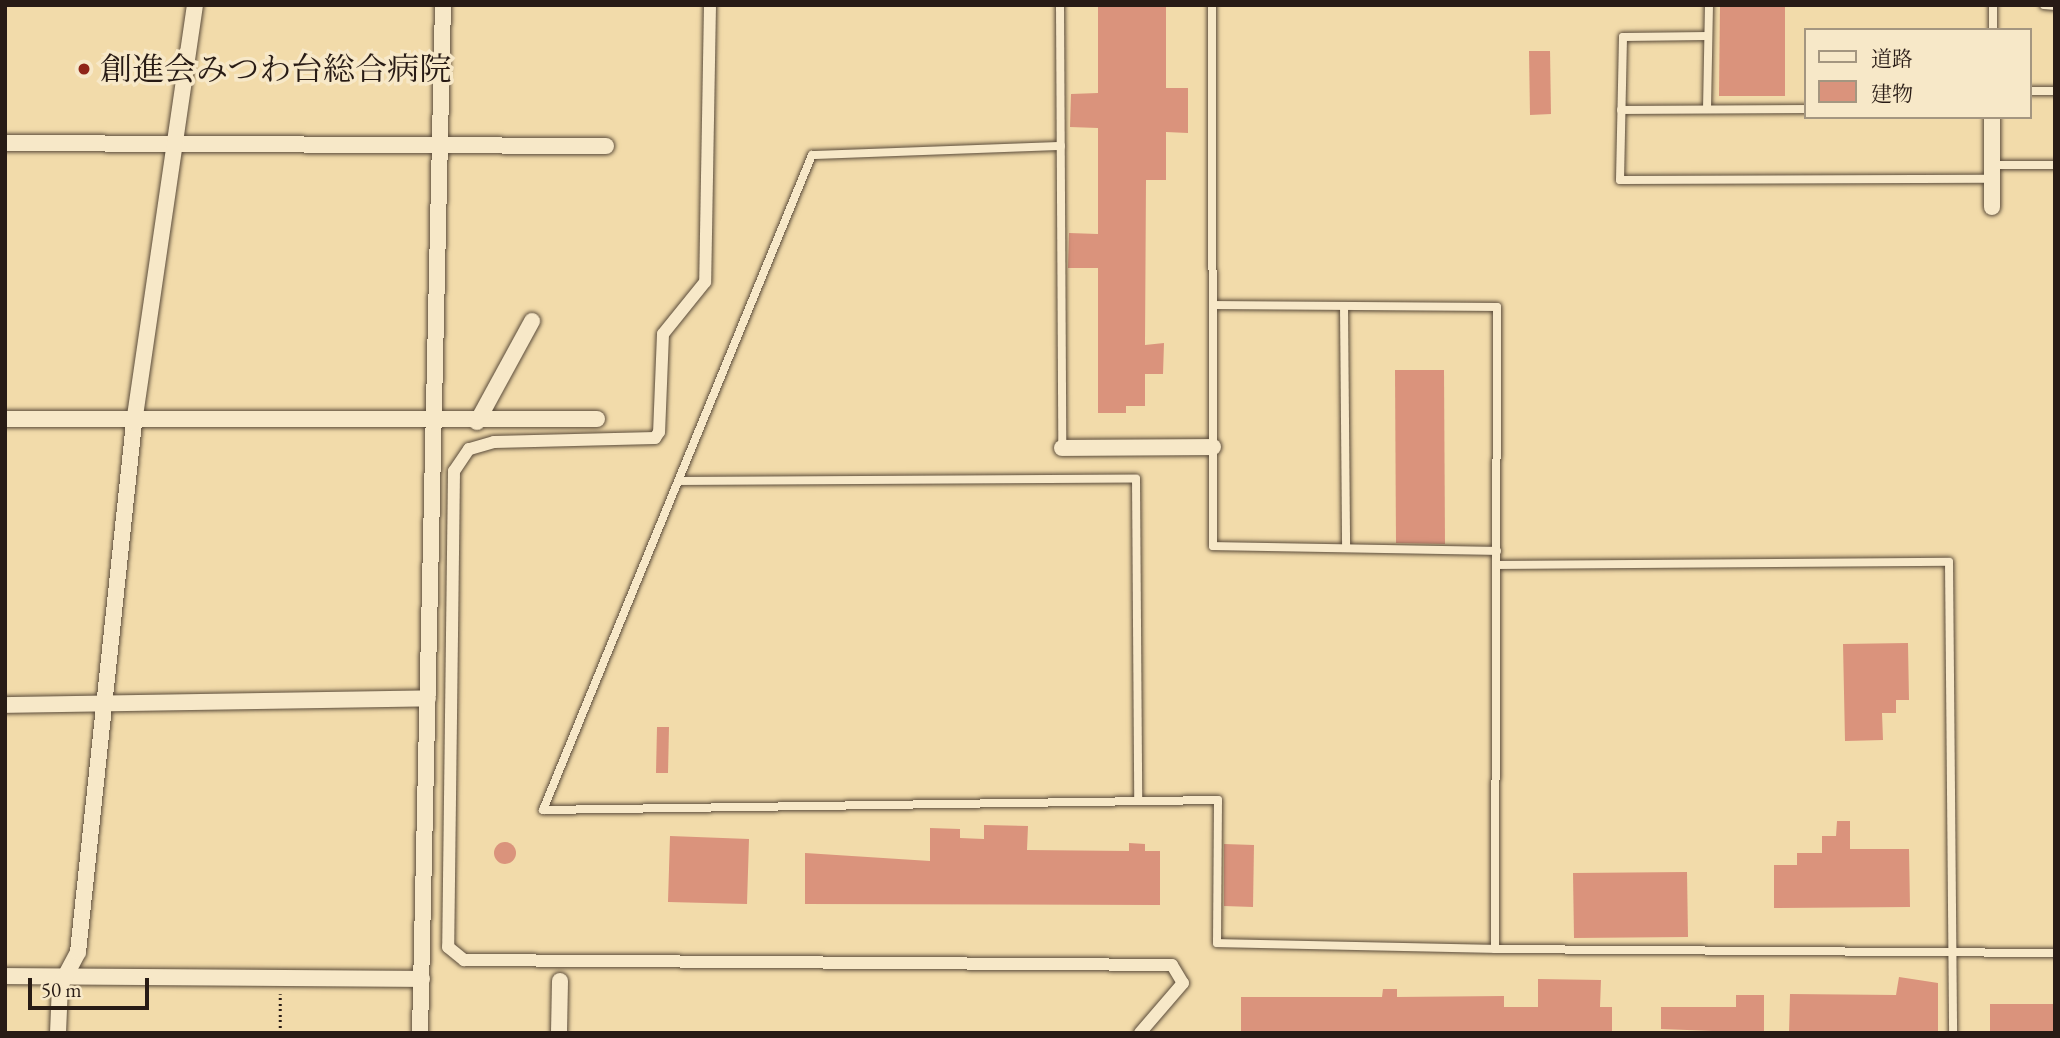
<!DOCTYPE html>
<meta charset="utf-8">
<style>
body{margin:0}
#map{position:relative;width:2060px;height:1038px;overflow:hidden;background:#f2dbaa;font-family:"EB Garamond","Noto Serif JP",serif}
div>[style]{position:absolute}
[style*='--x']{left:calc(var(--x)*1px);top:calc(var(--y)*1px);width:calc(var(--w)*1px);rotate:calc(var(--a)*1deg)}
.building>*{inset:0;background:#da937c}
.round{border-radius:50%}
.path>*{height:2.5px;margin-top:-1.25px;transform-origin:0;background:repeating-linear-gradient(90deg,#281b15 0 2px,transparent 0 5.5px)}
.roads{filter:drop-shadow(0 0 2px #5a4b3a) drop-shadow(0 0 2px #5a4b3a)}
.service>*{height:8px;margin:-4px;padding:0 4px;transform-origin:4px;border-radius:4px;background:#f7e8c8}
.pedestrian>*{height:12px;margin:-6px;padding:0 6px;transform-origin:6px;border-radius:6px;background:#f7e8c8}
.minor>*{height:16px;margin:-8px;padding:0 8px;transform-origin:8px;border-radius:8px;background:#f7e8c8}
.dots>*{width:19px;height:19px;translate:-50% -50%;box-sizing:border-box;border:4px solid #f7e8c8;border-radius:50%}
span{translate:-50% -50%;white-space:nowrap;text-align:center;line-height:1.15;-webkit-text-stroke:7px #f7e8c8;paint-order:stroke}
.poi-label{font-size:32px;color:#281b15}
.left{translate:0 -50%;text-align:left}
.frame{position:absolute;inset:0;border:7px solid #281b15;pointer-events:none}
.legend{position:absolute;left:1804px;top:28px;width:228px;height:91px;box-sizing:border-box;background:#f7e8c8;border:2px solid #a49680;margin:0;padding:9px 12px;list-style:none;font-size:21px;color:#281b15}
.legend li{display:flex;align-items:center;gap:14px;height:35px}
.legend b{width:35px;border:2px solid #a49680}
.scale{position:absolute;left:28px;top:978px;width:121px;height:32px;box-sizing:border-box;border:4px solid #281b15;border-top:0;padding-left:9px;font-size:21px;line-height:24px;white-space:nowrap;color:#281b15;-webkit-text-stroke:5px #f7e8c8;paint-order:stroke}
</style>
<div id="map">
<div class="building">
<div style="clip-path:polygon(1098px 5px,1166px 5px,1166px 88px,1188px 88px,1188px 133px,1166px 132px,1166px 180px,1146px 180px,1145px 345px,1164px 343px,1163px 374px,1145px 374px,1145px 406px,1126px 406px,1126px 413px,1098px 413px,1098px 268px,1068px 268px,1069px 233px,1098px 234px,1098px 128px,1070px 127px,1071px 94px,1098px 93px)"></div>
<div style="clip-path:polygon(1720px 5px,1785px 5px,1785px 96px,1719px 96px)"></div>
<div style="clip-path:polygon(1529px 51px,1550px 51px,1551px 114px,1530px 115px)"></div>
<div style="clip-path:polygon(1395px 370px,1444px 370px,1445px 544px,1396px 543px)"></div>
<div style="clip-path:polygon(1908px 643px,1909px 700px,1896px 700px,1896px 713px,1882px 713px,1883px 740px,1845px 741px,1843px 644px)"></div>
<div style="clip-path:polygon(657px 727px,669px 727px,668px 773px,656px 773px)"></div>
<div style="clip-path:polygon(1837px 821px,1850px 821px,1850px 849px,1909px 849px,1910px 907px,1774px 908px,1774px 865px,1797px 865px,1797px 853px,1822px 853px,1822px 836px,1836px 836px)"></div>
<div style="clip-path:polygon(984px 825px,1028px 826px,1027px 850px,1129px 851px,1129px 843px,1145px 844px,1145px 851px,1160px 851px,1160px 905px,805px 904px,805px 853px,930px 861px,930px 828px,960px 829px,960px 838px,984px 839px)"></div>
<div style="clip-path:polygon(670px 836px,749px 839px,747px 904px,668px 902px)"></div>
<div class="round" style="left:494px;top:842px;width:22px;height:22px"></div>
<div style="clip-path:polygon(1224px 844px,1254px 845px,1253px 907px,1224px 906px)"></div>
<div style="clip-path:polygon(1687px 872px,1688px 937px,1574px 938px,1573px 873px)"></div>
<div style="clip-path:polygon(1899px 977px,1938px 983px,1938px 1033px,1789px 1033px,1790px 994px,1896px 995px)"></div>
<div style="clip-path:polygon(1538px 979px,1601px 980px,1600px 1007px,1612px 1007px,1612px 1033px,1241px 1033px,1241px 997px,1382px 997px,1383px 989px,1397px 989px,1397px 997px,1504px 996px,1504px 1007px,1538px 1007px)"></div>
<div style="clip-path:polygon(1736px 995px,1764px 995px,1764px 1033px,1661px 1029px,1661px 1007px,1736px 1007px)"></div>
<div style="clip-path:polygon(1990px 1004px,2055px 1004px,2055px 1033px,1990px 1033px)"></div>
</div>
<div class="path">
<div style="--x:280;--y:1033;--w:39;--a:-90"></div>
</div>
<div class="roads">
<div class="service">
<div style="--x:1060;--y:5;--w:443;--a:89.7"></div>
<div style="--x:1212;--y:5;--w:541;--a:89.89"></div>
<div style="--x:1213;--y:546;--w:284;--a:1"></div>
<div style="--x:2044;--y:5;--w:11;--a:5"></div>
<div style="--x:1993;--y:30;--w:25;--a:-90"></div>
<div style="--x:1708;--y:36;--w:85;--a:179.3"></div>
<div style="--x:1623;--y:37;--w:143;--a:91.2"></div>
<div style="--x:1620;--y:180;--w:372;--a:-0.2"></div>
<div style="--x:2030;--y:91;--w:25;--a:0"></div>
<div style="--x:1707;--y:109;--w:104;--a:-88.9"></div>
<div style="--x:1621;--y:110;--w:185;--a:-0.3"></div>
<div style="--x:1061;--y:146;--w:249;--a:177.9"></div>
<div style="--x:812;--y:155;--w:708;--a:112.33"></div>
<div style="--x:543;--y:810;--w:675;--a:-0.85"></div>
<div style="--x:1218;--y:800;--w:143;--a:90.4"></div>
<div style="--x:1217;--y:943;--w:278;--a:1.2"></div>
<div style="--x:1993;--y:165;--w:62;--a:0"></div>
<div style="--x:1213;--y:305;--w:284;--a:0.4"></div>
<div style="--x:1497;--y:307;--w:642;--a:90.18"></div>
<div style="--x:1495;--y:949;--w:560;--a:0.41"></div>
<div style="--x:1344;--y:306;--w:242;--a:89.5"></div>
<div style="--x:679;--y:481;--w:457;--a:-0.3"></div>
<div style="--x:1136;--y:479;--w:322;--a:89.6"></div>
<div style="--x:1497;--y:565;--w:452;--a:-0.4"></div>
<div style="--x:1949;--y:562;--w:471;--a:89.5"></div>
</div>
<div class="pedestrian">
<div style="--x:710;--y:5;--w:277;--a:91"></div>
<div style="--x:705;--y:282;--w:67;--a:128.9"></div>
<div style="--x:663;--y:334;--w:98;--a:92.3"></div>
<div style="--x:659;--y:432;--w:7;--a:124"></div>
<div style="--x:655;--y:438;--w:161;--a:178.6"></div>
<div style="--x:494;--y:442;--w:26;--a:164"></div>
<div style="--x:469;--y:449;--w:27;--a:124"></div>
<div style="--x:454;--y:471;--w:476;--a:90.7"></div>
<div style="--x:448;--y:947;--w:21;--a:39"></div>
<div style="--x:464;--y:960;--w:708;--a:0.4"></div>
<div style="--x:1172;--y:965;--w:21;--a:59"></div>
<div style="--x:1183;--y:983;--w:66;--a:130.7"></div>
</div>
<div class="minor">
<div style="--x:5;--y:143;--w:601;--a:0.29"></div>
<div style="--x:1992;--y:207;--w:90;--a:-90"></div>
<div style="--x:5;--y:419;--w:592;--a:0"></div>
<div style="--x:477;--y:422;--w:115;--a:-61.4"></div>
<div style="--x:1062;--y:448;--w:151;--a:-0.4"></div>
<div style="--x:5;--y:705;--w:423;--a:-0.9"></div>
<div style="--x:5;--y:976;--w:417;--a:0.4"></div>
<div style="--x:58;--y:1033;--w:47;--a:-87.6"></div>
<div style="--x:60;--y:986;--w:38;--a:-62"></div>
<div style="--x:78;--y:952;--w:532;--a:-83.96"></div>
<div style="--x:134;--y:423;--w:422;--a:-81.7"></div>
<div style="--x:420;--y:1033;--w:1028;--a:-88.72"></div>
<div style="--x:559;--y:1033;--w:52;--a:-88.9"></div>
</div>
</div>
<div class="dots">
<div style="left:84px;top:69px;background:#8f2418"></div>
</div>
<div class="poi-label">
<span class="left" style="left:100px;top:69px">創進会みつわ台総合病院</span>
</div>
<div class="frame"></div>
<ul class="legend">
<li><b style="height:9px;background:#f7e8c8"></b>道路</li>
<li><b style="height:19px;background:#da937c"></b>建物</li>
</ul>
<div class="scale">50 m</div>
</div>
